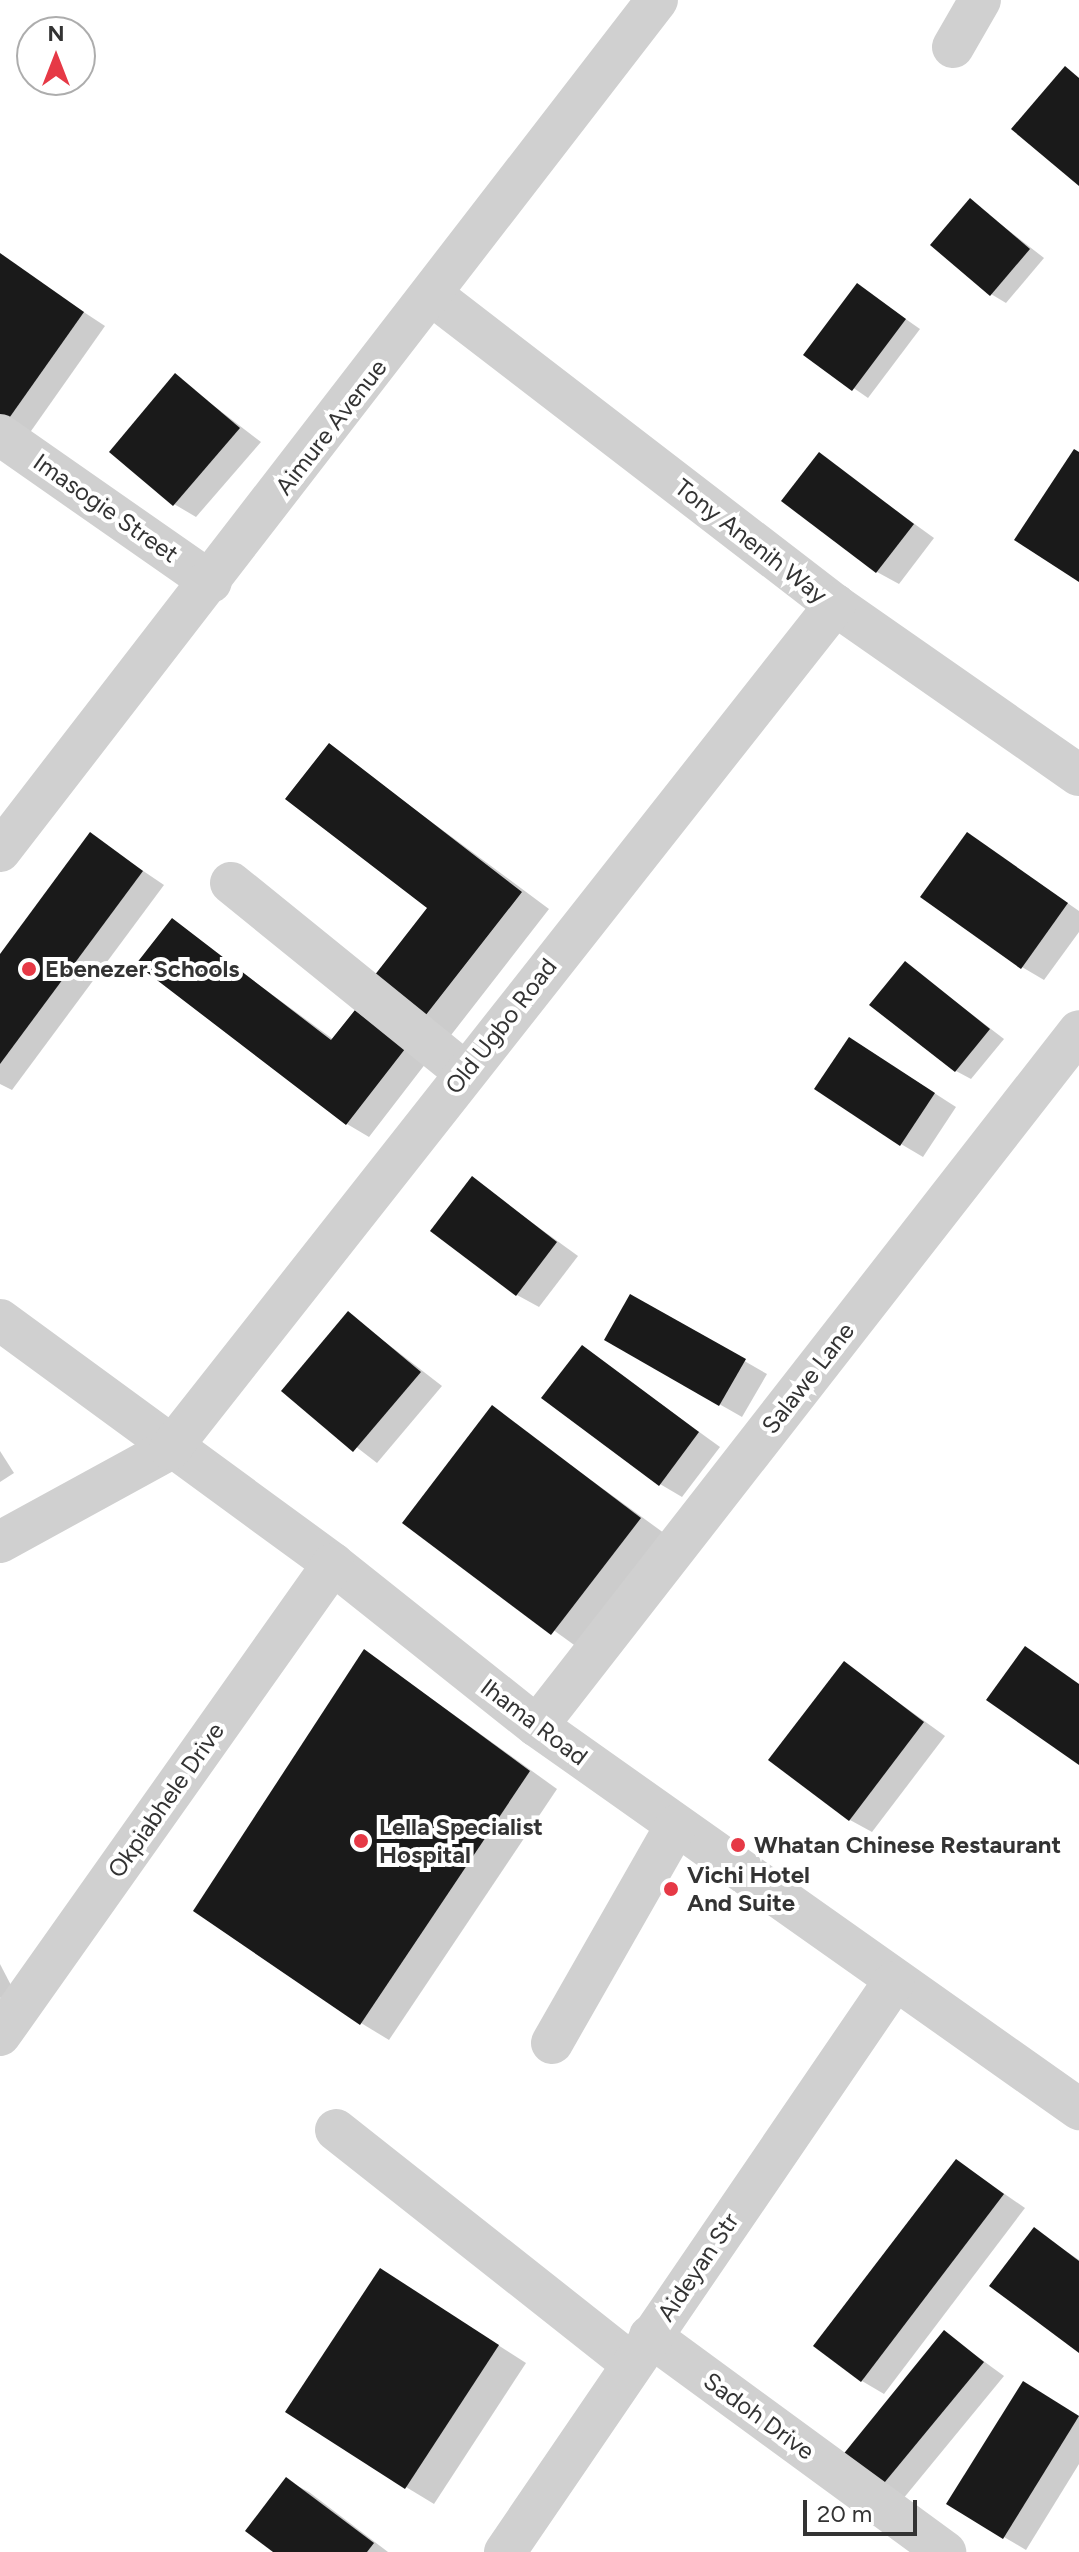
<!DOCTYPE html>
<style>
body{margin:0}
#map{position:relative;width:1079px;height:2552px;overflow:hidden;background:#fff;font-family:Figtree,sans-serif}
div>[style]{position:absolute}
[style*='--x']{left:calc(var(--x)*1px);top:calc(var(--y)*1px);width:calc(var(--w)*1px);rotate:calc(var(--a)*1deg)}
.shadow>*{inset:0;background:#0003}
.building>*{inset:0;background:#1a1a1a}
.minor>*{height:42px;margin:-21px;padding:0 21px;transform-origin:21px;border-radius:21px;background:#d0d0d0}
.dots>*{width:22px;height:22px;translate:-50% -50%;box-sizing:border-box;border:4px solid #fff;border-radius:50%}
span{translate:-50% -50%;white-space:nowrap;text-align:center;line-height:1.15;-webkit-text-stroke:8px #fff;paint-order:stroke}
.street-label{font-size:24px;color:#333}
.poi-label{font-size:24px;color:#333;font-weight:700}
.left{translate:0 -50%;text-align:left}
.north{position:absolute;left:16px;top:16px;width:80px;height:80px;box-sizing:border-box;background:#fff;border:2px solid #adadad;border-radius:50%;rotate:0deg;font-size:22px;font-weight:700;line-height:32px;text-align:center;color:#333}
.north::after{content:'';display:block;margin:auto;width:28px;height:36px;background:#e63946;clip-path:polygon(50% 0,100% 100%,50% 72%,0 100%)}
.scale{position:absolute;left:803px;top:2500px;width:114px;height:36px;box-sizing:border-box;border:4px solid #333;border-top:0;padding-left:10px;font-size:24px;line-height:28px;white-space:nowrap;color:#333;-webkit-text-stroke:6px #fff;paint-order:stroke}
</style>
<div id="map">
<div class="shadow">
<div style="clip-path:polygon(971px 201px,1044px 258px,1006px 303px,991px 294px)"></div>
<div style="clip-path:polygon(0 257px,105px 326px,24px 441px,0 427px)"></div>
<div style="clip-path:polygon(857px 285px,920px 329px,868px 398px,806px 355px)"></div>
<div style="clip-path:polygon(175px 376px,261px 442px,196px 517px,174px 504px)"></div>
<div style="clip-path:polygon(819px 455px,934px 538px,899px 584px,877px 572px)"></div>
<div style="clip-path:polygon(329px 746px,549px 909px,448px 1039px,419px 1023px,429px 908px)"></div>
<div style="clip-path:polygon(968px 834px,1079px 911px,1079px 932px,1044px 980px,1022px 967px)"></div>
<div style="clip-path:polygon(90px 835px,164px 885px,12px 1090px,0 1084px,0 957px)"></div>
<div style="clip-path:polygon(172px 921px,334px 1040px,355px 1013px,426px 1063px,369px 1137px,347px 1124px)"></div>
<div style="clip-path:polygon(905px 963px,1004px 1039px,971px 1079px,956px 1071px)"></div>
<div style="clip-path:polygon(850px 1039px,956px 1107px,923px 1157px,901px 1144px)"></div>
<div style="clip-path:polygon(472px 1179px,578px 1256px,539px 1307px,517px 1295px)"></div>
<div style="clip-path:polygon(631px 1296px,767px 1374px,742px 1417px,607px 1340px)"></div>
<div style="clip-path:polygon(349px 1314px,442px 1386px,377px 1463px,284px 1391px)"></div>
<div style="clip-path:polygon(582px 1347px,720px 1447px,682px 1497px,660px 1484px)"></div>
<div style="clip-path:polygon(492px 1408px,668px 1536px,581px 1650px,405px 1522px)"></div>
<div style="clip-path:polygon(0 1451px,14px 1473px,0 1482px)"></div>
<div style="clip-path:polygon(365px 1651px,557px 1789px,389px 2040px,361px 2023px)"></div>
<div style="clip-path:polygon(844px 1663px,945px 1736px,872px 1832px,850px 1820px)"></div>
<div style="clip-path:polygon(0 1964px,14px 1991px,0 1998px)"></div>
<div style="clip-path:polygon(957px 2161px,1025px 2208px,884px 2394px,862px 2381px)"></div>
<div style="clip-path:polygon(1035px 2230px,1079px 2260px,1079px 2351px)"></div>
<div style="clip-path:polygon(381px 2270px,526px 2363px,434px 2504px,406px 2487px)"></div>
<div style="clip-path:polygon(945px 2333px,1004px 2376px,898px 2505px,876px 2492px)"></div>
<div style="clip-path:polygon(1023px 2383px,1079px 2416px,1079px 2464px,1026px 2550px,1004px 2537px)"></div>
<div style="clip-path:polygon(286px 2480px,309px 2492px,388px 2552px,276px 2552px)"></div>
</div>
<div class="building">
<div style="clip-path:polygon(1065px 66px,1079px 78px,1079px 186px,1011px 129px)"></div>
<div style="clip-path:polygon(970px 198px,1030px 249px,990px 296px,930px 245px)"></div>
<div style="clip-path:polygon(0 253px,84px 312px,0 431px)"></div>
<div style="clip-path:polygon(857px 283px,906px 319px,852px 391px,803px 355px)"></div>
<div style="clip-path:polygon(175px 373px,240px 428px,173px 506px,109px 452px)"></div>
<div style="clip-path:polygon(1074px 449px,1079px 452px,1079px 582px,1014px 540px)"></div>
<div style="clip-path:polygon(819px 452px,914px 524px,876px 573px,781px 501px)"></div>
<div style="clip-path:polygon(329px 743px,522px 892px,418px 1025px,367px 985px,427px 908px,285px 799px)"></div>
<div style="clip-path:polygon(90px 832px,143px 871px,0 1064px,0 954px)"></div>
<div style="clip-path:polygon(967px 832px,1068px 903px,1021px 969px,920px 897px)"></div>
<div style="clip-path:polygon(172px 918px,331px 1040px,355px 1010px,405px 1049px,346px 1125px,136px 964px)"></div>
<div style="clip-path:polygon(905px 961px,990px 1029px,955px 1072px,869px 1005px)"></div>
<div style="clip-path:polygon(849px 1037px,935px 1093px,900px 1146px,814px 1089px)"></div>
<div style="clip-path:polygon(472px 1176px,557px 1242px,516px 1296px,430px 1231px)"></div>
<div style="clip-path:polygon(630px 1294px,746px 1359px,719px 1406px,604px 1340px)"></div>
<div style="clip-path:polygon(348px 1311px,421px 1372px,353px 1452px,281px 1391px)"></div>
<div style="clip-path:polygon(582px 1345px,699px 1432px,659px 1486px,541px 1398px)"></div>
<div style="clip-path:polygon(492px 1405px,641px 1518px,551px 1635px,402px 1523px)"></div>
<div style="clip-path:polygon(1025px 1646px,1079px 1684px,1079px 1765px,986px 1700px)"></div>
<div style="clip-path:polygon(364px 1649px,530px 1771px,360px 2025px,193px 1911px)"></div>
<div style="clip-path:polygon(844px 1661px,924px 1722px,849px 1821px,768px 1760px)"></div>
<div style="clip-path:polygon(956px 2159px,1004px 2194px,861px 2382px,813px 2346px)"></div>
<div style="clip-path:polygon(1034px 2227px,1079px 2261px,1079px 2353px,989px 2286px)"></div>
<div style="clip-path:polygon(380px 2268px,499px 2345px,405px 2489px,285px 2412px)"></div>
<div style="clip-path:polygon(944px 2330px,984px 2362px,875px 2494px,837px 2462px)"></div>
<div style="clip-path:polygon(1023px 2381px,1079px 2416px,1003px 2539px,946px 2504px)"></div>
<div style="clip-path:polygon(286px 2477px,374px 2543px,367px 2552px,273px 2552px,245px 2531px)"></div>
</div>
<div class="minor">
<div style="--x:953;--y:47;--w:54;--a:-60.1"></div>
<div style="--x:432;--y:295;--w:508;--a:37.57"></div>
<div style="--x:835;--y:605;--w:297;--a:34.9"></div>
<div style="--x:0;--y:435;--w:257;--a:34.9"></div>
<div style="--x:0;--y:851;--w:1075;--a:-52.33"></div>
<div style="--x:231;--y:883;--w:300;--a:39"></div>
<div style="--x:0;--y:1320;--w:413;--a:36.2"></div>
<div style="--x:333;--y:1564;--w:260;--a:38.5"></div>
<div style="--x:537;--y:1726;--w:664;--a:35.25"></div>
<div style="--x:0;--y:1542;--w:194;--a:-28.7"></div>
<div style="--x:170;--y:1449;--w:1075;--a:-51.76"></div>
<div style="--x:537;--y:1726;--w:881;--a:-52.05"></div>
<div style="--x:0;--y:2035;--w:577;--a:-54.74"></div>
<div style="--x:552;--y:2043;--w:250;--a:-60.3"></div>
<div style="--x:336;--y:2130;--w:377;--a:38.3"></div>
<div style="--x:650;--y:2336;--w:366;--a:36.2"></div>
<div style="--x:505;--y:2552;--w:689;--a:-55.71"></div>
</div>
<div class="dots">
<div style="left:29px;top:969px;background:#e63946"></div>
<div style="left:361px;top:1841px;background:#e63946"></div>
<div style="left:738px;top:1845px;background:#e63946"></div>
<div style="left:671px;top:1889px;background:#e63946"></div>
</div>
<div class="street-label">
<span style="left:331px;top:427px;rotate:-52deg">Aimure Avenue</span>
<span style="left:106px;top:508px;rotate:35deg">Imasogie Street</span>
<span style="left:751px;top:541px;rotate:38deg">Tony Anenih Way</span>
<span style="left:501px;top:1026px;rotate:-52deg">Old Ugbo Road</span>
<span style="left:808px;top:1378px;rotate:-52deg">Salawe Lane</span>
<span style="left:534px;top:1722px;rotate:37deg">Ihama Road</span>
<span style="left:166px;top:1800px;rotate:-55deg">Okpiabhele Drive</span>
<span style="left:698px;top:2267px;rotate:-56deg">Aideyan Str</span>
<span style="left:759px;top:2416px;rotate:36deg">Sadoh Drive</span>
</div>
<div class="poi-label">
<span class="left" style="left:45px;top:969px">Ebenezer Schools</span>
<span class="left" style="left:379px;top:1841px">Lella Specialist<br>Hospital</span>
<span class="left" style="left:754px;top:1845px">Whatan Chinese Restaurant</span>
<span class="left" style="left:687px;top:1889px">Vichi Hotel<br>And Suite</span>
</div>
<div class="north">N</div>
<div class="scale">20 m</div>
</div>
